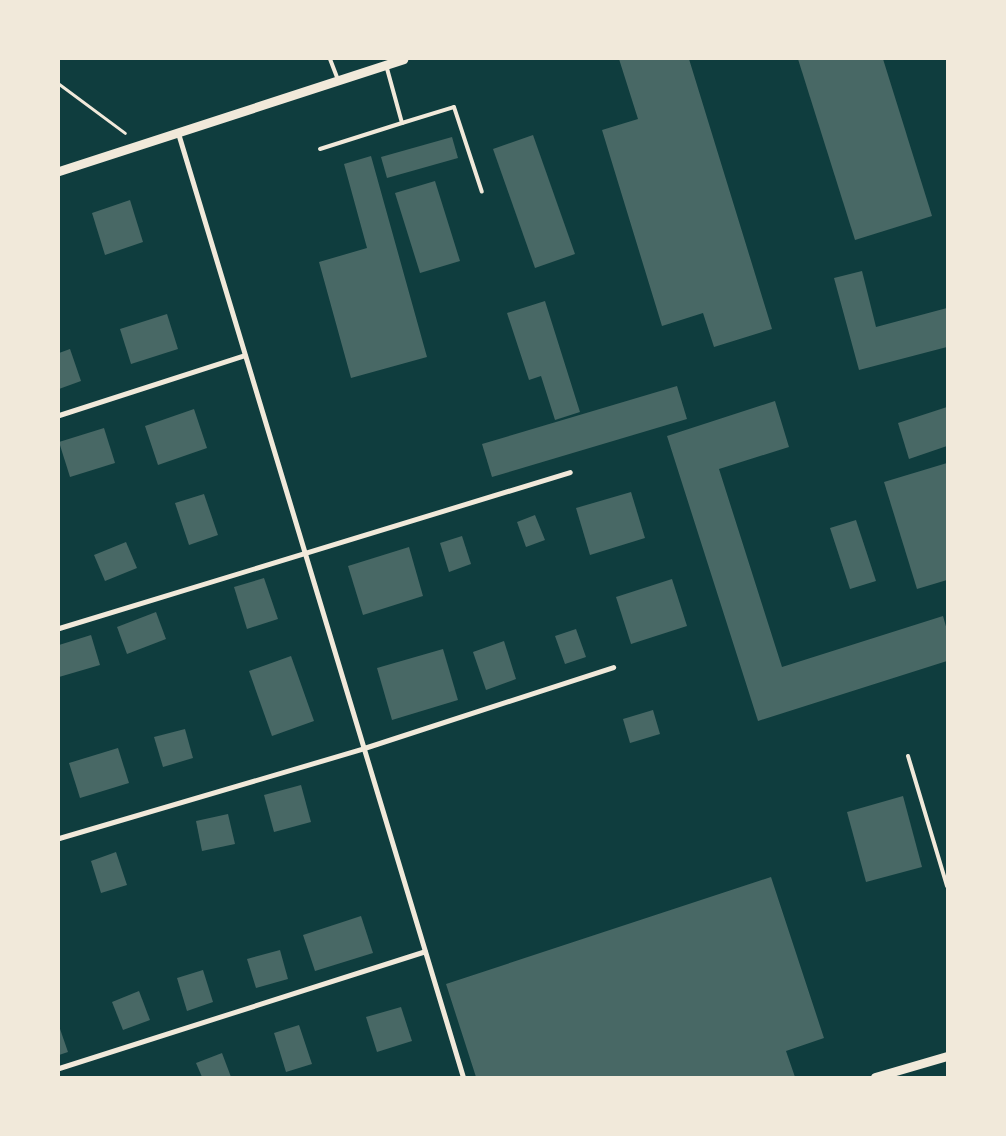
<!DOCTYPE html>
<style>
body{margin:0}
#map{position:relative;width:1006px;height:1136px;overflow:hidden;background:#0f3d3e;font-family:"IBM Plex Sans",sans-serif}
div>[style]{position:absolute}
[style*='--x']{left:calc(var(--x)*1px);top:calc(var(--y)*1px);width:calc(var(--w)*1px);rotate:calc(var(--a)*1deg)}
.building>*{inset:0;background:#486865}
.path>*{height:3px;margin:-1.5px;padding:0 1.5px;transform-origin:1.5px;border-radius:1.5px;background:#f1e9da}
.service>*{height:4px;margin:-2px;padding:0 2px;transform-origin:2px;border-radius:2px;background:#f1e9da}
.minor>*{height:5px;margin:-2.5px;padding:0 2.5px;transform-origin:2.5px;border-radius:2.5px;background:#f1e9da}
.tertiary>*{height:9px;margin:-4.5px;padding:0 4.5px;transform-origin:4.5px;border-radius:4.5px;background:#f1e9da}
span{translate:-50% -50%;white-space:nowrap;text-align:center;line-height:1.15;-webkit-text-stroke:4.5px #f1e9da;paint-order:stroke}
.frame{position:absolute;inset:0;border:60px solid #f1e9da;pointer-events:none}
</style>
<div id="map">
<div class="building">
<div style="clip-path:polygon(619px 59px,689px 59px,772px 329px,714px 347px,703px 313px,662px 326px,602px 130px,638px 119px)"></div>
<div style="clip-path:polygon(798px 59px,883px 59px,932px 216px,855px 240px)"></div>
<div style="clip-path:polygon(533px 135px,575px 254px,535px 268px,493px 149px)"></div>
<div style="clip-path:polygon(452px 137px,458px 158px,387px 178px,381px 157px)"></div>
<div style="clip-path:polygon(371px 156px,427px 357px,351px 378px,319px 262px,367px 248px,344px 164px)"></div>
<div style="clip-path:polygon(435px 181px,460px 261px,420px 273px,395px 193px)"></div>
<div style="clip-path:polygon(130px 200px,143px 242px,105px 255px,92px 213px)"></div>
<div style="clip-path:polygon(862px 271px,876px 327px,947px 308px,947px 347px,859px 370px,834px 278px)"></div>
<div style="clip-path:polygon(545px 301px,580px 412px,555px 420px,541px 376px,529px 380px,507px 313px)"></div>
<div style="clip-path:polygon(167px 314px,178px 349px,131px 364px,120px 329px)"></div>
<div style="clip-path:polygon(70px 349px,81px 381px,59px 389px,59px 353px)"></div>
<div style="clip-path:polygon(677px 386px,687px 419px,492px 477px,482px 444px)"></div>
<div style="clip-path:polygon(775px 401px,789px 447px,719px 469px,782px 667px,943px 616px,947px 630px,947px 661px,758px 721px,667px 436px)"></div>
<div style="clip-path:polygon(947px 407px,947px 446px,909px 459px,898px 423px)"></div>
<div style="clip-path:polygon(194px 409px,207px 448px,158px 465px,145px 426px)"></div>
<div style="clip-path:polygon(104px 428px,115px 463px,70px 477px,59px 442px)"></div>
<div style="clip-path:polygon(947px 463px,947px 580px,917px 589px,884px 482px)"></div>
<div style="clip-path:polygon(631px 492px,645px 538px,590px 555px,576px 508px)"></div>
<div style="clip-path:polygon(204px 494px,218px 535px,189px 545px,175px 503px)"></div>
<div style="clip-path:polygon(535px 515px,545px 540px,526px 547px,517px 522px)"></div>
<div style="clip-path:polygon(856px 520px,876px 581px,850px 589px,830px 528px)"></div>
<div style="clip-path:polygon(462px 536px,471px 564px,449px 572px,440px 543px)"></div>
<div style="clip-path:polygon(126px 542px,137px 568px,105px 581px,94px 555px)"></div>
<div style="clip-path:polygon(409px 547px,423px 596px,363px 615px,348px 566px)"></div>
<div style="clip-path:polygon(264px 578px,278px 619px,247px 629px,234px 587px)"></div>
<div style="clip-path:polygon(672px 579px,687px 626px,631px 644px,616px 597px)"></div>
<div style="clip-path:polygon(156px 612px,166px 639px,127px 654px,117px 627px)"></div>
<div style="clip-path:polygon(576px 629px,586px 657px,565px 664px,555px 636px)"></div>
<div style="clip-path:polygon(91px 635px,100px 665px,59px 677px,59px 645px)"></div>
<div style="clip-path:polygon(504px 641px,516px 679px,486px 690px,473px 652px)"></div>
<div style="clip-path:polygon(443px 649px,458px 700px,392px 720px,377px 668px)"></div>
<div style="clip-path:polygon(291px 656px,314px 721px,272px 736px,249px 671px)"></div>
<div style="clip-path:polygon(653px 710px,660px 734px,630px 743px,623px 719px)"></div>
<div style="clip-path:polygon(185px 729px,193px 758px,163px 767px,154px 737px)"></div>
<div style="clip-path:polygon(118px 748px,129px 783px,80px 798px,69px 763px)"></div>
<div style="clip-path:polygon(301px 785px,311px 822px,274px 832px,264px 795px)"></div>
<div style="clip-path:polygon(903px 796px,922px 867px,866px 882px,847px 812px)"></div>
<div style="clip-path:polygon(228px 814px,235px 844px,202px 851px,196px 821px)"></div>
<div style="clip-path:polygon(116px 852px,127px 885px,101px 893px,91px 861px)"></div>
<div style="clip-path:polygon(771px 877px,824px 1038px,786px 1051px,795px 1077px,476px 1077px,446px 984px)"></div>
<div style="clip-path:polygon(361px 916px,373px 953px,315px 971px,303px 935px)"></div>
<div style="clip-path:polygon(280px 950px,288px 979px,256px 988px,247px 959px)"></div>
<div style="clip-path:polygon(203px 970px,213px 1002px,187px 1011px,177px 978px)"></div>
<div style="clip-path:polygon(139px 991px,150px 1020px,123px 1030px,112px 1002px)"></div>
<div style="clip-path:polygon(401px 1007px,412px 1041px,377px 1052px,366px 1017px)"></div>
<div style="clip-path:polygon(299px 1025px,312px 1064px,286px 1072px,274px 1033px)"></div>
<div style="clip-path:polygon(59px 1026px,68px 1052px,59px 1055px)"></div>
<div style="clip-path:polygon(222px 1053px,231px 1077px,202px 1077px,196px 1063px)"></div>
</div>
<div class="path">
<div style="--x:59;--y:84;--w:82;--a:36.6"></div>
</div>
<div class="service">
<div style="--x:330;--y:59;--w:22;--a:69"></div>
<div style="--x:402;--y:123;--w:54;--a:-17.1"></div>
<div style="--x:454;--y:107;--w:89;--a:71.8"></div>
<div style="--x:320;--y:149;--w:86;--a:-17.6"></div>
<div style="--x:402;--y:123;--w:60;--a:-105.4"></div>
<div style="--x:908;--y:756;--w:136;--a:73.3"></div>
</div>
<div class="minor">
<div style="--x:178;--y:133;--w:986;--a:73.2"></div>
<div style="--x:59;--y:415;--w:195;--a:-17.9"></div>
<div style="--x:59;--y:628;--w:534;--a:-16.98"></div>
<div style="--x:59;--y:838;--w:318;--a:-16.4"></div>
<div style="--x:364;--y:748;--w:262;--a:-18"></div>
<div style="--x:59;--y:1068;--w:384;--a:-17.7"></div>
</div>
<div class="tertiary">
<div style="--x:59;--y:171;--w:362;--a:-18"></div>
<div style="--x:875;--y:1077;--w:75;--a:-16.3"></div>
</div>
<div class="frame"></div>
</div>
